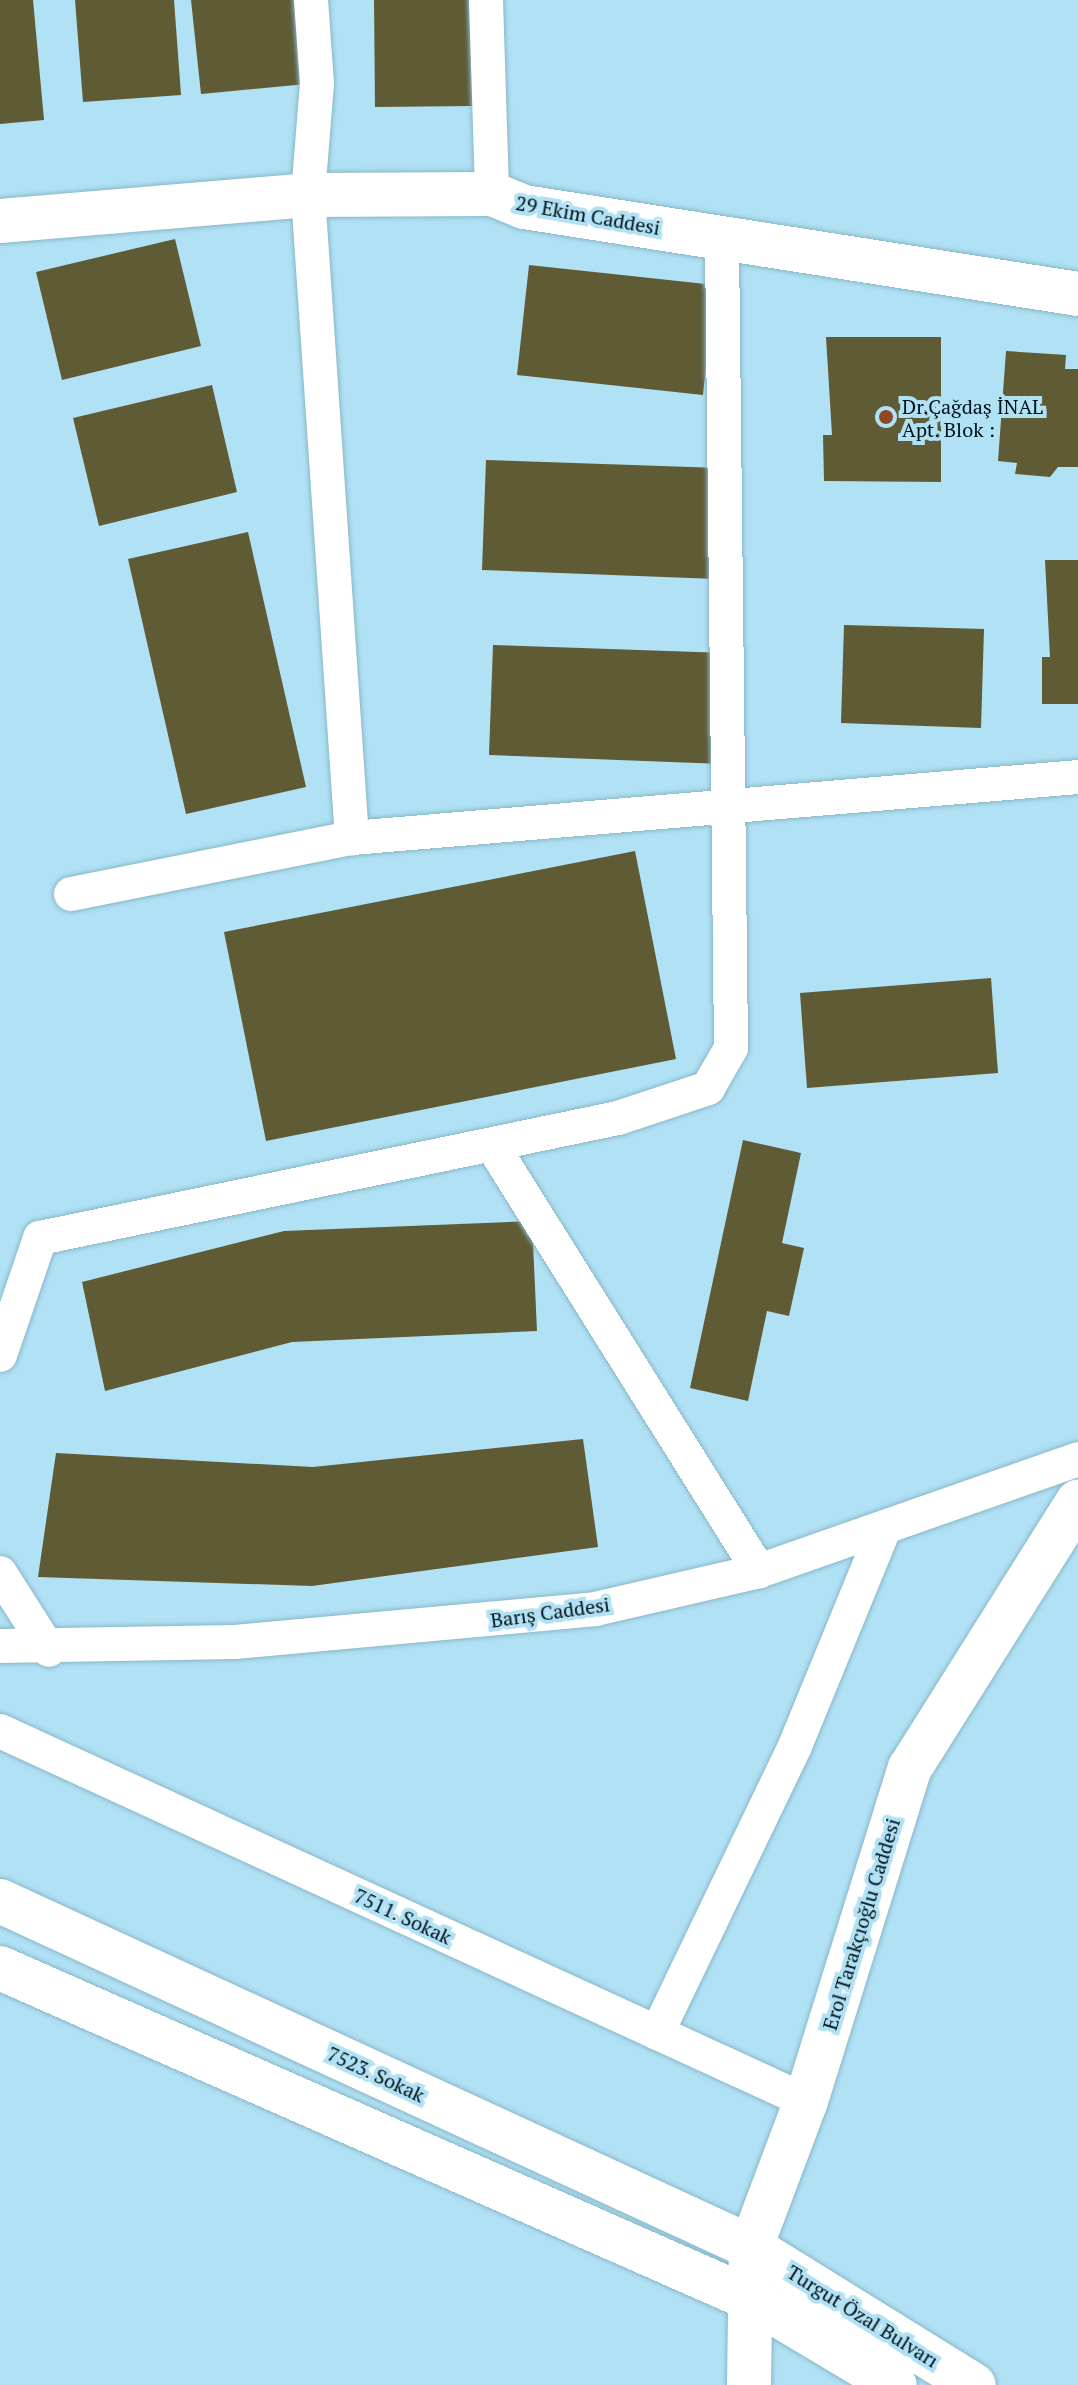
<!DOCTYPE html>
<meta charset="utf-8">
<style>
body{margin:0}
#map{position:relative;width:1078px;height:2385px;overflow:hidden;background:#b1e1f4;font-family:"PT Serif",serif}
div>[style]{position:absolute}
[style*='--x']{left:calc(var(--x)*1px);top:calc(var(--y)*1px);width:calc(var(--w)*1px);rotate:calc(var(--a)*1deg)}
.building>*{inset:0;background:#5f5b35}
.roads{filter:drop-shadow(0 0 2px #88b7c9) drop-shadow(0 0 2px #88b7c9)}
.street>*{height:34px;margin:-17px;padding:0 17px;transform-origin:17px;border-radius:17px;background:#fff}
.secondary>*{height:44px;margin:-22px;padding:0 22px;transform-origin:22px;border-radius:22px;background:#fff}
.dots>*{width:22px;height:22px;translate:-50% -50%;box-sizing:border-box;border:4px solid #b1e1f4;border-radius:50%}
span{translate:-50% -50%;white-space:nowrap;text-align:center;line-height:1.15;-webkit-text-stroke:8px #b1e1f4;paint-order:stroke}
.street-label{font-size:20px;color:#011118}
.poi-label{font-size:20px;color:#011118}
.left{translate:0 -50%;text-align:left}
</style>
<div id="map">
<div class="building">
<div style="clip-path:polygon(0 0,33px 0,44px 120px,0 124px)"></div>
<div style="clip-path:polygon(75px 0,174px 0,181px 95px,83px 102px)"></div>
<div style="clip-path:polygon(191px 0,308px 0,317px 83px,201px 94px)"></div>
<div style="clip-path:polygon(374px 0,473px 0,474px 106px,375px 107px)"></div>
<div style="clip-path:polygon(175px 239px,201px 346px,62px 380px,36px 272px)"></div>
<div style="clip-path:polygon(529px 265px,715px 285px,703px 395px,517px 375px)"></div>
<div style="clip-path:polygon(826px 337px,941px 337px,941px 482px,824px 481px,823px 435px,832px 435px)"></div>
<div style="clip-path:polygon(1006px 351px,1066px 355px,1065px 369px,1078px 369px,1078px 467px,1058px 467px,1050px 477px,1015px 474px,1017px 463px,998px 461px)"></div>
<div style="clip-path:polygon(212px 385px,237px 492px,99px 526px,73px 418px)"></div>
<div style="clip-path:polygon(486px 460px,720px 468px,716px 579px,482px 570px)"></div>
<div style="clip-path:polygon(248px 532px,306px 787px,186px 814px,128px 559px)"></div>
<div style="clip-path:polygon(1045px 560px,1078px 560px,1078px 704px,1042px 704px,1042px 657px,1050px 657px)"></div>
<div style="clip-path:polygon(844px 625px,984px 629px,981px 728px,841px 723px)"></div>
<div style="clip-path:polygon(493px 645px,726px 653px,723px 764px,489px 755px)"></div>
<div style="clip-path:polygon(635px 851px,676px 1059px,266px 1141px,224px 932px)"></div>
<div style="clip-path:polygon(991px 978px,998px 1073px,807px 1088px,800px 993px)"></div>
<div style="clip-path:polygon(743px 1140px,801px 1153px,782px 1243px,804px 1248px,789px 1316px,767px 1311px,748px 1401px,690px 1388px)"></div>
<div style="clip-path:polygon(532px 1221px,537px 1331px,292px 1342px,105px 1391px,82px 1282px,284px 1231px)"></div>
<div style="clip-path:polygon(583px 1439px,598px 1547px,312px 1586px,38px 1577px,56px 1453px,313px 1467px)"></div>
</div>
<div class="roads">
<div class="street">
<div style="--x:311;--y:0;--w:83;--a:85.9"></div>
<div style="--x:317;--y:83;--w:112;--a:94.6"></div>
<div style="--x:308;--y:195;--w:645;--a:86.09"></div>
<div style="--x:486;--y:0;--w:194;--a:88.2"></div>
<div style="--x:71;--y:894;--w:287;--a:-11.3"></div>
<div style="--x:352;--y:838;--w:729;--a:-4.8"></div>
<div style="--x:492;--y:1145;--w:503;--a:57.92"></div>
<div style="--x:0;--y:1355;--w:124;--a:-71.1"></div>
<div style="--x:40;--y:1238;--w:590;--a:-11.73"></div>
<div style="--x:618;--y:1118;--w:95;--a:-18.4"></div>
<div style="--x:708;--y:1088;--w:46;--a:-60.1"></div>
<div style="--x:731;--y:1048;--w:809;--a:-90.64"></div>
<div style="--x:0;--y:1573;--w:91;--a:57.5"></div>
<div style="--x:0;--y:1646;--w:235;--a:-1"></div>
<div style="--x:235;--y:1642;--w:362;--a:-5.2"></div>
<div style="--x:595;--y:1609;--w:168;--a:-13"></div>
<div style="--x:759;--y:1571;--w:338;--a:-19.3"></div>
<div style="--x:0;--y:1731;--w:887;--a:24.66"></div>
<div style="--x:657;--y:2033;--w:318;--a:-64.3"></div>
<div style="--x:795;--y:1746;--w:232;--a:-67.7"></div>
</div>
<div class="secondary">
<div style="--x:0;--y:221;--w:309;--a:-4.8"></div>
<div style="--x:308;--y:195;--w:184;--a:-0.3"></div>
<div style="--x:492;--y:194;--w:35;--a:22"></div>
<div style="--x:524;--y:207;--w:561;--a:8.92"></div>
<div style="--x:0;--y:1901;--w:827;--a:24.74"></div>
<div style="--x:751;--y:2247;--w:262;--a:31.8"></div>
<div style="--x:0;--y:1968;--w:823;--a:23.79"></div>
<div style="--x:753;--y:2300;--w:165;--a:30.9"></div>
<div style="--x:749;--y:2385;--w:138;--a:-89.2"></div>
<div style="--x:751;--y:2247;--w:156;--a:-69.4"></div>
<div style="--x:806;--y:2101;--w:349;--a:-72.7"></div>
<div style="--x:910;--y:1768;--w:315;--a:-57.8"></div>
</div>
</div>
<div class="dots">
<div style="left:886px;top:417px;background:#904727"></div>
</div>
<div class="street-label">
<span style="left:588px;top:215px;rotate:10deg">29 Ekim Caddesi</span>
<span style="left:550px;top:1612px;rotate:-8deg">Barış Caddesi</span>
<span style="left:403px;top:1916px;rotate:25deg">7511. Sokak</span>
<span style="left:861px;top:1924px;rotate:-73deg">Erol Tarakçıoğlu Caddesi</span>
<span style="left:376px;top:2074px;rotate:25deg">7523. Sokak</span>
<span style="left:863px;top:2316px;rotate:32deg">Turgut Özal Bulvarı</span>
</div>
<div class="poi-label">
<span class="left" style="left:902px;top:418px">Dr.Çağdaş İNAL<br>Apt. Blok :</span>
</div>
</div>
